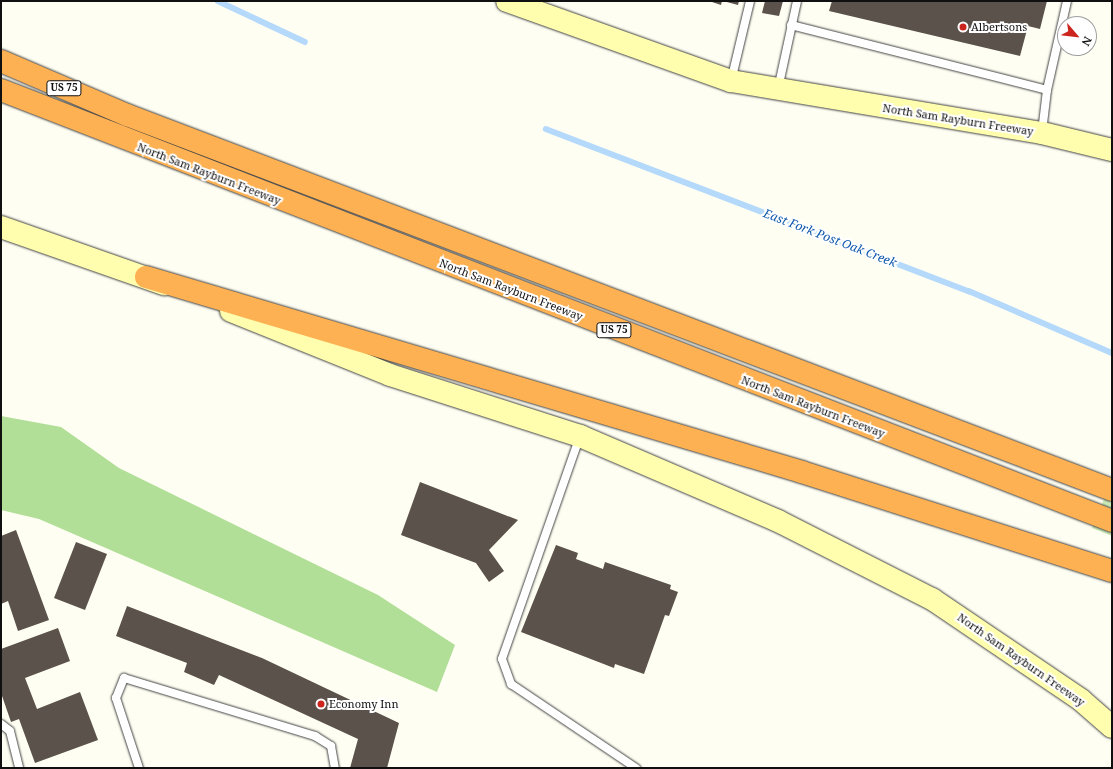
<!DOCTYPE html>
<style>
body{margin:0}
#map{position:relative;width:1113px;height:769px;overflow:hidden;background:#fffef3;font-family:"Noto Serif",serif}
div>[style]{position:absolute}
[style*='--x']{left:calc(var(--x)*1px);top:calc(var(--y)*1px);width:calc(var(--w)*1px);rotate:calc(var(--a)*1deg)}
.green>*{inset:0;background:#cfedb9}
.forest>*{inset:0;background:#b1df97}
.stream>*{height:5.5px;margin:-2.75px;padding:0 2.75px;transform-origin:2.75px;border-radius:2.75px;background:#b4d9fa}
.building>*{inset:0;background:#5a524b}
.roads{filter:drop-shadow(0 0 1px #434343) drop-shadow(0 0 1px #434343)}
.lane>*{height:8px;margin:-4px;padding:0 4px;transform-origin:4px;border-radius:4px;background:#fff}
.secondary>*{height:22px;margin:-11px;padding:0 11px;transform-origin:11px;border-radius:11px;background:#fffeae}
.highway>*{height:22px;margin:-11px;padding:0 11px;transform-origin:11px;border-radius:11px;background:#feb152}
.dots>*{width:11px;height:11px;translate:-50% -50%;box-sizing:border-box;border:2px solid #fff;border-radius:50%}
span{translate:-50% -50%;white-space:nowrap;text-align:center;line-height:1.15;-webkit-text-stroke:4px #fff;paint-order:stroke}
.shield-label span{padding:1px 3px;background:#fff;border:1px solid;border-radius:3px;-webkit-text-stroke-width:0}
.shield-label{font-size:10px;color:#101010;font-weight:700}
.poi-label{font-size:11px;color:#101010}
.left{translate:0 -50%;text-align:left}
.street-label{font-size:11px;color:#101010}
.water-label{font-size:12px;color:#0f59ac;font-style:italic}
.frame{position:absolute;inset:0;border:2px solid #101010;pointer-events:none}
.north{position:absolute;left:1057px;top:16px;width:40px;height:40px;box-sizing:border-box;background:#fff;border:1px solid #9f9f9f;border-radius:50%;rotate:118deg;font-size:11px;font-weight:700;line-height:16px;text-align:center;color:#101010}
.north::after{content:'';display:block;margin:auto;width:14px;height:18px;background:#cb251d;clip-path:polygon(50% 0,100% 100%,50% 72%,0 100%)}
</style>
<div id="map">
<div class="green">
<div style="clip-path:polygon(1112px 480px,1112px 536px,1092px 528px)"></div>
</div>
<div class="forest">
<div style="clip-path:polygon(1px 416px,61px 427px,119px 468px,378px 595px,455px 645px,437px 692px,39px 519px,1px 510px)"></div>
</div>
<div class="stream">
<div style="--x:218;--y:1;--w:96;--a:25.2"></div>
<div style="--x:546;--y:129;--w:453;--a:21"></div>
<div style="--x:969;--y:291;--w:156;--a:23.4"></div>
</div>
<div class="building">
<div style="clip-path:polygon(709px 1px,722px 1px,721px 5px)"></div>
<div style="clip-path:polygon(723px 1px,739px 1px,738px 5px)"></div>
<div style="clip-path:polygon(765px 1px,783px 1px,779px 16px,762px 13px)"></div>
<div style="clip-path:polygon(832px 1px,1047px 1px,1040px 29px,1028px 26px,1020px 56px,829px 11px)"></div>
<div style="clip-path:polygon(420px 482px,518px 520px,489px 550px,504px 571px,489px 582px,476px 563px,401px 535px)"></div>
<div style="clip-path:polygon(16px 530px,49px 620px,18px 631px,8px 601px,1px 604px,1px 536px)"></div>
<div style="clip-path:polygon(76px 542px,107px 554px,85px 610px,54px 598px)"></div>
<div style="clip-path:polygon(556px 545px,578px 553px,576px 559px,603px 569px,605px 562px,671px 585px,670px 589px,678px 592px,669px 616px,665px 615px,644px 674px,615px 664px,614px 668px,521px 632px)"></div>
<div style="clip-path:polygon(127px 606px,262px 658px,399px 723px,387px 768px,350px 768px,358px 739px,219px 675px,214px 685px,184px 672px,187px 663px,116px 636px)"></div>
<div style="clip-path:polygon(58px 628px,70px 661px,25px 678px,37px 709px,80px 692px,98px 740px,35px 763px,19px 719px,11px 722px,1px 693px,1px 649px)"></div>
</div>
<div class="roads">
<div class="lane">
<div style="--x:791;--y:25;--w:264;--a:14.2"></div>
<div style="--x:731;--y:81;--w:82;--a:-76.6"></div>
<div style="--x:778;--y:89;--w:90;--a:-77.8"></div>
<div style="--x:1042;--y:132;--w:42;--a:-83.2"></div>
<div style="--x:1047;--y:90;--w:91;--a:-77.3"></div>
<div style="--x:580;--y:436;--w:236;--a:109.3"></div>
<div style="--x:502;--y:659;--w:27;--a:70"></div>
<div style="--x:511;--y:684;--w:151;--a:33.9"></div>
<div style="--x:1;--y:724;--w:11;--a:38"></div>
<div style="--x:10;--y:731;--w:38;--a:76"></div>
<div style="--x:139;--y:768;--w:74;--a:-108.2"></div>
<div style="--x:116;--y:698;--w:22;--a:-68"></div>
<div style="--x:124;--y:678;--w:200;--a:16.9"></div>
<div style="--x:315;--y:736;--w:19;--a:32"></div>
<div style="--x:331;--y:746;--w:22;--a:80"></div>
</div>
<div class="secondary">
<div style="--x:507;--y:1;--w:238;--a:19.7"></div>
<div style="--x:731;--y:81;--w:315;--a:9.5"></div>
<div style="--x:1042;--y:133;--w:72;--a:13.7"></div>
<div style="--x:1;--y:227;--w:173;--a:19.3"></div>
<div style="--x:231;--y:311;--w:171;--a:21.9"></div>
<div style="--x:390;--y:375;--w:200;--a:17.8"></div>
<div style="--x:580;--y:436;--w:215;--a:23.2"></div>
<div style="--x:778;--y:521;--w:173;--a:26.9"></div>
<div style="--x:932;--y:599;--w:180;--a:34.1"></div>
<div style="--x:1081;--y:700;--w:41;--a:41.1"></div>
</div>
<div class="highway">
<div style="--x:1;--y:61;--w:137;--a:23.2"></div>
<div style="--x:127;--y:115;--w:1054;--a:20.84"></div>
<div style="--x:1;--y:90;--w:1192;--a:21.2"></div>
<div style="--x:146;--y:277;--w:684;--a:16.55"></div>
<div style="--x:802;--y:472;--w:325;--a:17.7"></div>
</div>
</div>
<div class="dots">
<div style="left:963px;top:27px;background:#cb251d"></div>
<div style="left:321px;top:704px;background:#cb251d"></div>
</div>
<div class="shield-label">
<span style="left:64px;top:88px">US 75</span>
<span style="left:614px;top:330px">US 75</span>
</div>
<div class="poi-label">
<span class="left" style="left:971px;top:27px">Albertsons</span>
<span class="left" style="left:329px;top:704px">Economy Inn</span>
</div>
<div class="street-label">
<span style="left:958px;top:120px;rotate:9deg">North Sam Rayburn Freeway</span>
<span style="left:209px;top:174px;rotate:21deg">North Sam Rayburn Freeway</span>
<span style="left:511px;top:290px;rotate:21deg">North Sam Rayburn Freeway</span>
<span style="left:813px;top:407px;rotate:21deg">North Sam Rayburn Freeway</span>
<span style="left:1021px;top:660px;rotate:35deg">North Sam Rayburn Freeway</span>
</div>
<div class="water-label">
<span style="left:830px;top:238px;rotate:21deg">East Fork Post Oak Creek</span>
</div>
<div class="frame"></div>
<div class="north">N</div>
</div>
